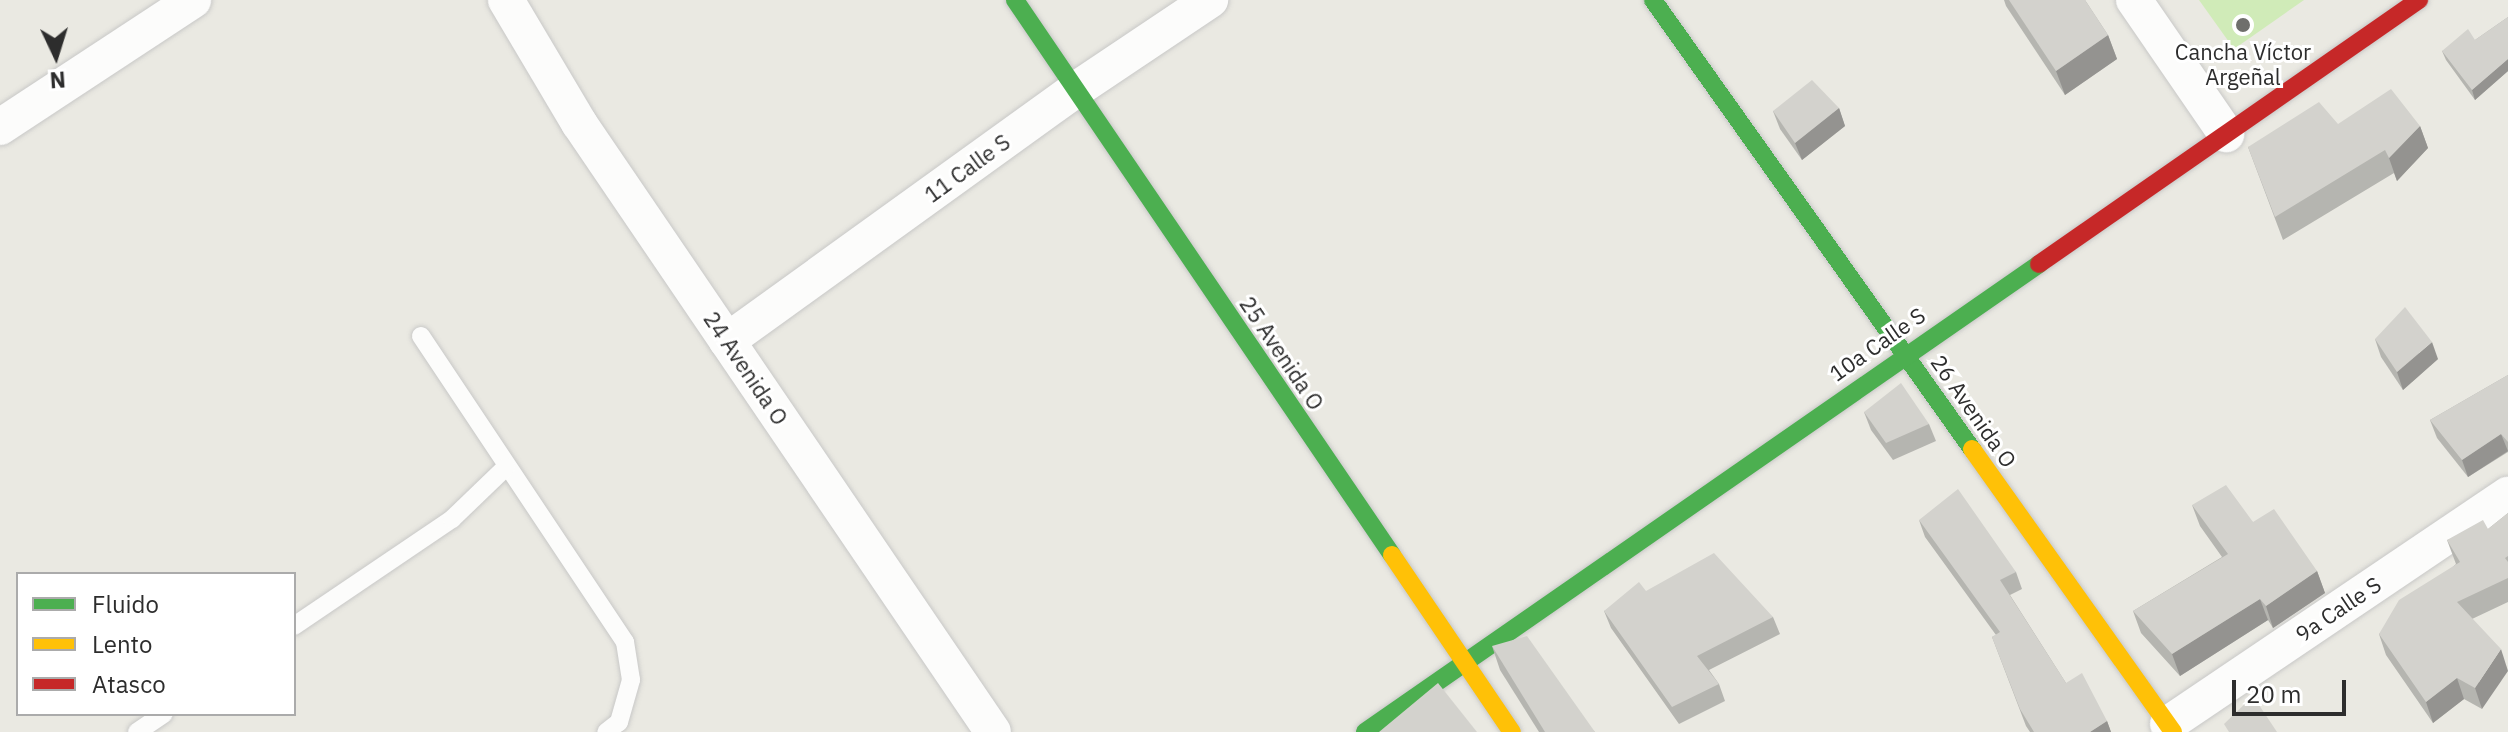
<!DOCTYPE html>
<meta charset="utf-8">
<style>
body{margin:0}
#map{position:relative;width:2508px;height:732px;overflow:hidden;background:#eae9e2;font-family:"IBM Plex Sans",sans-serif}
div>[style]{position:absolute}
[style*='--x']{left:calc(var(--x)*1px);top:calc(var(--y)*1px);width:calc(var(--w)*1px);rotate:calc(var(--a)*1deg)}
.pitch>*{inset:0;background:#d0ebb8}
.roads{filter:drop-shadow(0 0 2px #c8c8c7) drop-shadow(0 0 2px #c8c8c7)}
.lane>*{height:18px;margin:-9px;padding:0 9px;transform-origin:9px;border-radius:9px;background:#fcfcfb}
.street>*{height:36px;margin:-18px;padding:0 18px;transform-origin:18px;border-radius:18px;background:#fcfcfb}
.fast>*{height:18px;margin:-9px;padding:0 9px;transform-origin:9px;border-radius:9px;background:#4caf50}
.slow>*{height:18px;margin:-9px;padding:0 9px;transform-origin:9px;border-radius:9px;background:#ffc107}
.jam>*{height:18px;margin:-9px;padding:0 9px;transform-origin:9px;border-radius:9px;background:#c62828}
.wall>*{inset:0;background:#b5b5b0}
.shaded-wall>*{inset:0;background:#949390}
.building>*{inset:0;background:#d3d2cd}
.dots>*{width:22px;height:22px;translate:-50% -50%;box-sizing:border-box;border:4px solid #fff;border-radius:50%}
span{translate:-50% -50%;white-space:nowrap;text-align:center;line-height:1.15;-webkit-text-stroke:6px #fff;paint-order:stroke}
.poi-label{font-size:22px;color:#2d2d2d}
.street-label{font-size:22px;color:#2d2d2d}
.legend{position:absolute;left:16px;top:572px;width:280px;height:144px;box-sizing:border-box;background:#fff;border:2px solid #ababab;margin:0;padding:10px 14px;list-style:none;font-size:24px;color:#2d2d2d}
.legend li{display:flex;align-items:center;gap:16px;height:40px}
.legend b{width:40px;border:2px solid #ababab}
.north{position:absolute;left:16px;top:16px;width:80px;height:80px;-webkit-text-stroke:6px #fff;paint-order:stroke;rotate:176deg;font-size:22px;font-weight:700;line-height:32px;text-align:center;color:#2d2d2d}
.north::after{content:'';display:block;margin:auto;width:28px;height:36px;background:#2d2d2d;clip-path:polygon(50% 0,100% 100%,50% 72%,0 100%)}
.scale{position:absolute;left:2232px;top:680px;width:114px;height:36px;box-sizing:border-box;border:4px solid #2d2d2d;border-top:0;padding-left:10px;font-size:24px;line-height:28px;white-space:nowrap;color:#2d2d2d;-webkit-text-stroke:6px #fff;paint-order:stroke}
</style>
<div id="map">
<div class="pitch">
<div style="clip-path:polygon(2199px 0,2304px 0,2234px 49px)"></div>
</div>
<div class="roads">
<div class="lane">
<div style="--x:421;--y:336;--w:368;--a:56.3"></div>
<div style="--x:625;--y:642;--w:38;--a:81"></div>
<div style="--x:631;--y:680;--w:44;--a:105.9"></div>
<div style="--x:619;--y:722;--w:16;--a:142"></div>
<div style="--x:294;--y:626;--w:191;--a:-34.1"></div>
<div style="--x:452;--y:519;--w:75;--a:-43.9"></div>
<div style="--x:137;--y:732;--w:32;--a:-34"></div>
</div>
<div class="street">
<div style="--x:506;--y:0;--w:143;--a:59.3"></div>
<div style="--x:579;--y:123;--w:736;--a:55.79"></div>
<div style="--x:2134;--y:0;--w:163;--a:55.5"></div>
<div style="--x:0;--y:127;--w:231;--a:-33.3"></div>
<div style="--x:727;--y:341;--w:428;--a:-35.8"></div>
<div style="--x:1074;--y:91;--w:164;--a:-33.8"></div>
<div style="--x:2168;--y:724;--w:410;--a:-34"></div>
</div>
<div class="fast">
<div style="--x:1015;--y:0;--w:671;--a:55.81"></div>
<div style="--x:1653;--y:0;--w:551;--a:54.61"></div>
<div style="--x:1365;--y:732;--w:821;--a:-34.77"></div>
</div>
<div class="slow">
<div style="--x:1972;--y:449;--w:347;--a:54.6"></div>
<div style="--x:1392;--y:555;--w:214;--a:55.9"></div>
</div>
<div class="jam">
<div style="--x:2039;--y:264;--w:463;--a:-34.8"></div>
</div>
</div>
<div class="wall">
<div style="clip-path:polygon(2004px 0,2085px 0,2108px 35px,2117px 59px,2065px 95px,2006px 6px)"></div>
<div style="clip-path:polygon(2508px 17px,2508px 71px,2475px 100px,2446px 60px,2442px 51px,2475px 40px)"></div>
<div style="clip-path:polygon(1839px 108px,1845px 126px,1802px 160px,1780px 129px,1773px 111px)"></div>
<div style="clip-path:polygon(2338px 124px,2420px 126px,2428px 148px,2397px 181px,2394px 173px,2283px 240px,2248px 147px)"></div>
<div style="clip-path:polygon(2375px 339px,2438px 359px,2403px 390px,2381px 357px)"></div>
<div style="clip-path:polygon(2508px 375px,2508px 452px,2468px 477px,2437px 438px,2430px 420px)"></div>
<div style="clip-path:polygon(1864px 412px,1929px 424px,1936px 441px,1893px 460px,1871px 430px)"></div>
<div style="clip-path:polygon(2192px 505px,2253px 522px,2317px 571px,2325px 593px,2273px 628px,2268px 620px,2180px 676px,2141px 633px,2133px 611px,2222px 557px,2200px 526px)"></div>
<div style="clip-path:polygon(2508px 513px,2508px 602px,2472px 619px,2482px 709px,2464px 699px,2433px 723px,2386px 655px,2379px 634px,2456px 564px,2447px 540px,2488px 529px)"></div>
<div style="clip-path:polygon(1919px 520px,2016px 572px,2022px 589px,2010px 595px,2066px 683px,2107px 721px,2111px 732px,2030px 732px,2026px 726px,1992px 637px,1996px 635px,1925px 537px)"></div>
<div style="clip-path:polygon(1646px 591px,1773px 617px,1780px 634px,1709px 670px,1719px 684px,1725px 701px,1679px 724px,1611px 628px,1604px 611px)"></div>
<div style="clip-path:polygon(1492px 646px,1595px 732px,1539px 732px,1500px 670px)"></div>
</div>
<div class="shaded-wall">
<div style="clip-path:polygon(2108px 35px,2117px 59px,2065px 95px,2056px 71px)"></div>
<div style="clip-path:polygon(2508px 59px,2508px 71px,2475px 100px,2472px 90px)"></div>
<div style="clip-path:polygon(1839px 108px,1845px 126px,1802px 160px,1795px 143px)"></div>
<div style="clip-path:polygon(2420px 126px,2428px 148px,2397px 181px,2389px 158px)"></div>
<div style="clip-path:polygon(2432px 342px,2438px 359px,2403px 390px,2397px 372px)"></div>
<div style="clip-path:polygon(2501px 434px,2508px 451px,2468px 477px,2462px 460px)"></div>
<div style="clip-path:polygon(2317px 571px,2325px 593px,2273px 628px,2266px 606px)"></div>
<div style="clip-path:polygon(2260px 599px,2268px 620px,2180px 676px,2172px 654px)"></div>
<div style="clip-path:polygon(2501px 649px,2508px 671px,2482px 709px,2475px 688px)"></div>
<div style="clip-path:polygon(2457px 678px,2464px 699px,2433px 723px,2426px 702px)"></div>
<div style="clip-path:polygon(2107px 721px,2111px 732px,2090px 732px)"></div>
</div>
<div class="building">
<div style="clip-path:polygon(2009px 0,2085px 0,2108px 35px,2056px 71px)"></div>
<div style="clip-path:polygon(2508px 17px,2508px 59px,2472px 90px,2442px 51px,2468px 29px,2475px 40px)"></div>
<div style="clip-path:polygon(1812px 80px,1839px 108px,1795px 143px,1773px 111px)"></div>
<div style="clip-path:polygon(2391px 89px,2420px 126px,2389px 158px,2385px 150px,2275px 217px,2248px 147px,2319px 102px,2338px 124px)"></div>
<div style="clip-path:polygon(2405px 307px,2432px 342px,2397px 372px,2375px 339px)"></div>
<div style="clip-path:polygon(2508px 375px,2508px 442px,2501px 434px,2462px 460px,2430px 420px)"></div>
<div style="clip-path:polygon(1901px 383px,1929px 424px,1886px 443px,1864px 412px)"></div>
<div style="clip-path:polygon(2226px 485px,2253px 522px,2274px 509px,2317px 571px,2266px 606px,2260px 599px,2172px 654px,2133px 611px,2228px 554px,2192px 505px)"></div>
<div style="clip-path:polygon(1958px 489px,2016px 572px,2000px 580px,2066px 683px,2082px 673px,2107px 721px,2090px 732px,2034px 732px,2020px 709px,1992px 637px,2000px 632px,1919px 520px)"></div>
<div style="clip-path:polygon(2508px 513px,2508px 556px,2505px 558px,2508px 562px,2508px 578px,2457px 602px,2501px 649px,2475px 688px,2457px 678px,2426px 702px,2379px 634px,2399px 600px,2460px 562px,2447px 540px,2483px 520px,2488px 529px)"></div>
<div style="clip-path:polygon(1714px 553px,1773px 617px,1697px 656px,1719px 684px,1672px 707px,1604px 611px,1639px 582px,1646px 591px)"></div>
<div style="clip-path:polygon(1527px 636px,1595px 732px,1545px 732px,1492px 646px)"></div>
<div style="clip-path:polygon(1438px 683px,1477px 732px,1379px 732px)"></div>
<div style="clip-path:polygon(2253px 696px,2277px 732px,2229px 732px,2224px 724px)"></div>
</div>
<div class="dots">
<div style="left:2243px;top:25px;background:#6f6f6c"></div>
</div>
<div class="poi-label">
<span style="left:2243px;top:64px">Cancha Víctor<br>Argeñal</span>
</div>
<div class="street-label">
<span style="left:967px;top:168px;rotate:-36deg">11 Calle S</span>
<span style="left:1877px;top:344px;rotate:-35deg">10a Calle S</span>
<span style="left:1282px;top:353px;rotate:56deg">25 Avenida O</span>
<span style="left:746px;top:368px;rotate:56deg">24 Avenida O</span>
<span style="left:1974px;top:411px;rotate:55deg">26 Avenida O</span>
<span style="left:2338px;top:609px;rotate:-34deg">9a Calle S</span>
</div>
<ul class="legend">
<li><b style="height:10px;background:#4caf50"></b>Fluido</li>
<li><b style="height:10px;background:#ffc107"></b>Lento</li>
<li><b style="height:10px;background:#c62828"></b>Atasco</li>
</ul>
<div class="north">N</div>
<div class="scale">20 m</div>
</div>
